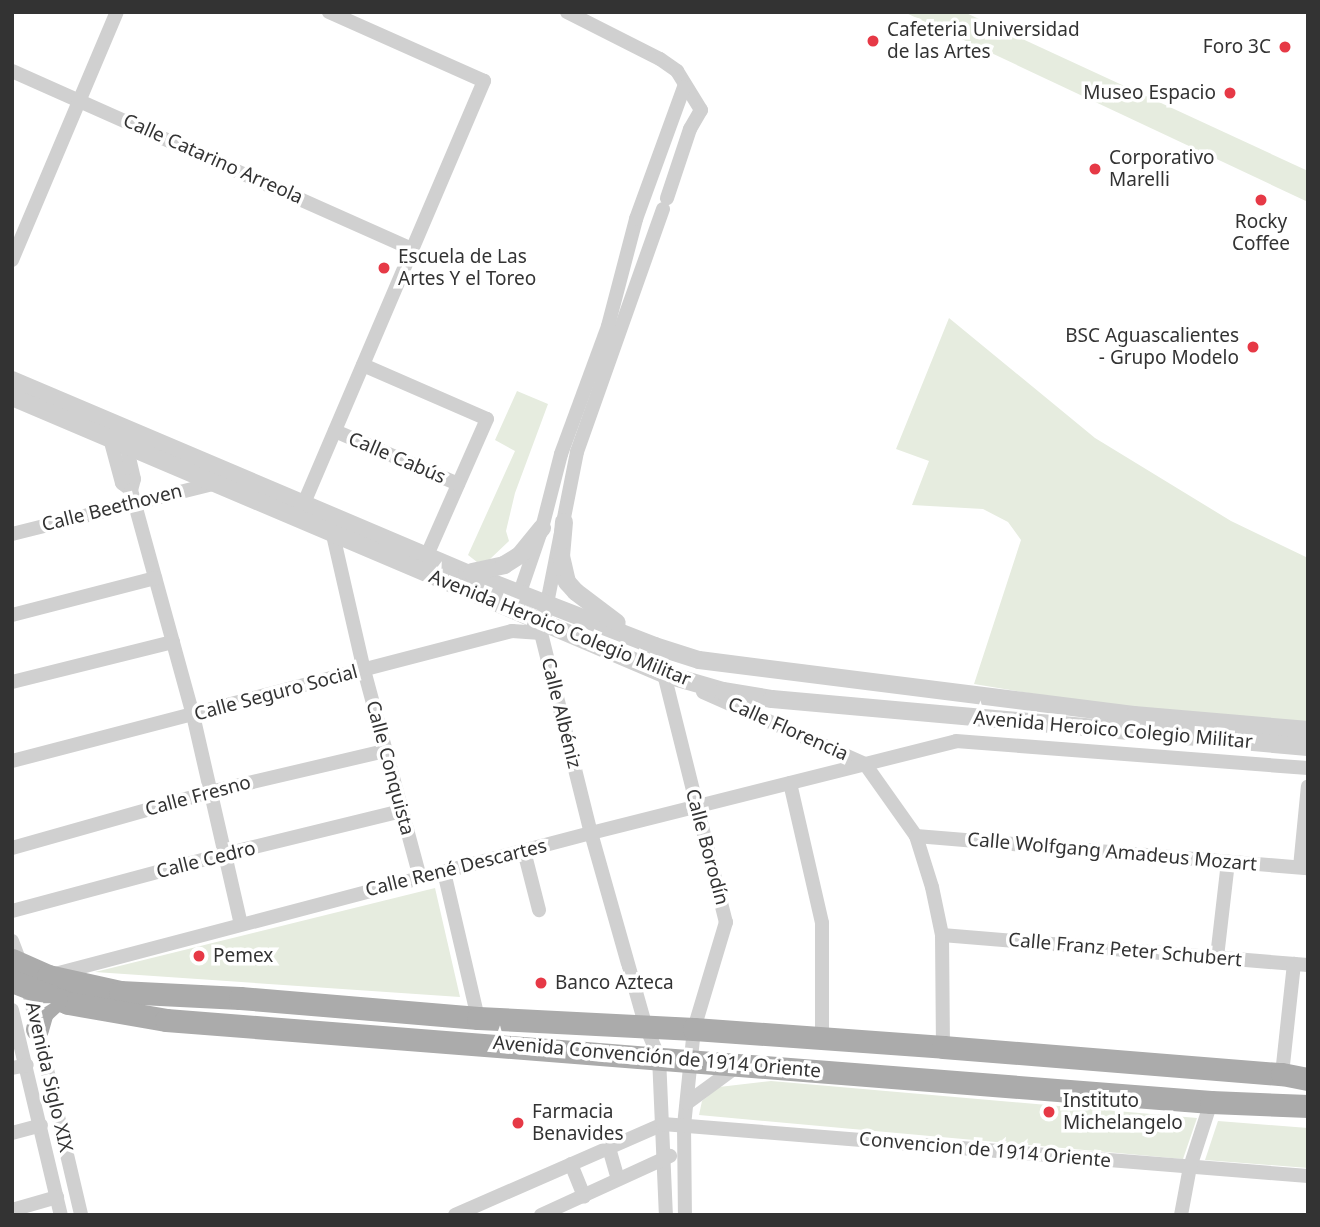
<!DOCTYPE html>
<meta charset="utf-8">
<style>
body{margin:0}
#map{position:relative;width:1320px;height:1227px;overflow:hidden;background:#fff;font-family:"Noto Sans",sans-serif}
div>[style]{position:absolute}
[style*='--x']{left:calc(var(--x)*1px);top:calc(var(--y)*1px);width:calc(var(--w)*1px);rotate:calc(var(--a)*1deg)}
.green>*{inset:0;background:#e6ecdf}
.minor>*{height:14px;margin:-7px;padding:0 7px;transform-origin:7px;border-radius:7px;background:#d0d0d0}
.tertiary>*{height:18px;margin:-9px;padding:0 9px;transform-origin:9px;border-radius:9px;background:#d0d0d0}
.primary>*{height:23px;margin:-11.5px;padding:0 11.5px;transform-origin:11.5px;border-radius:11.5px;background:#ababab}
.dots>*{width:19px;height:19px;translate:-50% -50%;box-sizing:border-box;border:4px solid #fff;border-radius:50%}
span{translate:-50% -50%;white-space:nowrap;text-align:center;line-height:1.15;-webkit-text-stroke:7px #fff;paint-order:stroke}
.poi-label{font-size:19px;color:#333}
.left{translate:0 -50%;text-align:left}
.right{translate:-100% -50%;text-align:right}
.street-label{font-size:19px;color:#333}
.frame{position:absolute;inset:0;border:14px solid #333;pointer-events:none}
</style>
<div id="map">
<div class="green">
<div style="clip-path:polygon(904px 12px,964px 12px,1308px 171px,1308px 202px)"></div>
<div style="clip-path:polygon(949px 318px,1095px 438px,1231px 521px,1308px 558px,1308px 723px,1101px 705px,974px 684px,1021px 540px,1008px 522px,983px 509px,912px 505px,929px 461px,896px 449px)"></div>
<div style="clip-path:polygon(517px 391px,548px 404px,515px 493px,506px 531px,509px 541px,489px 560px,477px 562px,468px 555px,515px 451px,495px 440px)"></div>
<div style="clip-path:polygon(435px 888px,460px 997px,95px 972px)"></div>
<div style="clip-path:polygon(771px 1081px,1197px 1118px,1183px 1159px,699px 1115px,702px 1101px,719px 1087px)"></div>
<div style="clip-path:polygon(1218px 1121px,1308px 1128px,1308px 1168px,1205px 1160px)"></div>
</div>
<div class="minor">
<div style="--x:567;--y:12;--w:104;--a:26.8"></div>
<div style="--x:660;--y:59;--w:21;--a:35"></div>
<div style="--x:677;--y:71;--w:46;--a:58.4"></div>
<div style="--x:701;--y:110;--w:22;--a:120"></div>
<div style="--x:690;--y:129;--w:73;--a:108.4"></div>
<div style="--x:12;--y:71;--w:438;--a:24"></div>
<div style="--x:663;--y:209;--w:258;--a:109.5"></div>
<div style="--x:577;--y:452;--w:185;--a:101.2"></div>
<div style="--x:541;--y:633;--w:206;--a:76"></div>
<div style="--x:591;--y:833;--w:202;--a:74.2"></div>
<div style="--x:646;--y:1027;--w:33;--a:67"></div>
<div style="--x:659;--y:1057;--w:158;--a:87.5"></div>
<div style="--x:12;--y:260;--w:269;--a:-67.1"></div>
<div style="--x:363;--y:365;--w:135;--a:23.5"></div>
<div style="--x:487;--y:419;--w:149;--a:113.8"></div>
<div style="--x:108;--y:431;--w:54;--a:74.9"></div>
<div style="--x:122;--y:483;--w:11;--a:38"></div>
<div style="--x:335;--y:431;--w:134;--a:23.3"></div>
<div style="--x:125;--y:440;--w:40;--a:77"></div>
<div style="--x:134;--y:479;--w:11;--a:105"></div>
<div style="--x:131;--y:490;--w:233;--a:74.6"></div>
<div style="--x:193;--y:715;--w:214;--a:77.1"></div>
<div style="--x:304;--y:503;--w:459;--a:-66.9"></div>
<div style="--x:484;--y:81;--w:170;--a:-156"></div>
<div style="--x:12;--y:534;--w:206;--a:-14"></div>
<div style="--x:333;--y:535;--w:139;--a:77.1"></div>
<div style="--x:364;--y:670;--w:214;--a:74.9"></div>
<div style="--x:517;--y:601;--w:77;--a:-71.1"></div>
<div style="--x:542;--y:528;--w:76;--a:-75.6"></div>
<div style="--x:561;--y:454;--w:136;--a:-69.8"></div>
<div style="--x:608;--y:326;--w:111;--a:-75.3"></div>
<div style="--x:636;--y:219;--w:140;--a:-70"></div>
<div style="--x:12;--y:615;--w:148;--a:-14.5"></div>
<div style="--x:664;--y:674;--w:256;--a:76"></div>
<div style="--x:726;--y:922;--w:112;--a:106.7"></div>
<div style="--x:694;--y:1029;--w:97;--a:95.9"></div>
<div style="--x:684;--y:1125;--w:90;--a:89.4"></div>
<div style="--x:12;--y:682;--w:166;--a:-14"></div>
<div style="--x:703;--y:692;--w:177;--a:24"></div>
<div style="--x:865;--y:764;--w:88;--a:54.7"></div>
<div style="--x:916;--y:836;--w:53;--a:72.6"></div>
<div style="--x:932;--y:887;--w:49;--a:78.2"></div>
<div style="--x:942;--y:935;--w:112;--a:89.5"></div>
<div style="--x:12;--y:761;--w:517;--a:-14.57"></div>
<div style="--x:512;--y:631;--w:29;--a:4"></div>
<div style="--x:790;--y:783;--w:144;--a:77.1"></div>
<div style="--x:822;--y:923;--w:116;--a:90"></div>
<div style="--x:916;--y:836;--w:393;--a:4.7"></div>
<div style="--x:12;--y:848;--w:206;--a:-15.8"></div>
<div style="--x:210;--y:792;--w:180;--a:-13.2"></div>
<div style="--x:524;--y:851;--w:61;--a:75.7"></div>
<div style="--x:1300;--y:867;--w:81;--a:-84.4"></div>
<div style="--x:444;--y:872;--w:150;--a:76.9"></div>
<div style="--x:12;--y:911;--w:220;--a:-15"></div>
<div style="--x:225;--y:854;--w:181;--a:-13.7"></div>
<div style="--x:942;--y:935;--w:367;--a:4.7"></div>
<div style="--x:12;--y:941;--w:26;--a:69"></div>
<div style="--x:1217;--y:957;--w:96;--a:-83.4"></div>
<div style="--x:55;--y:974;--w:554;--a:-14.74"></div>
<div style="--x:591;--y:833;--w:376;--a:-14.1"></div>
<div style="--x:956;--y:741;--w:353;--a:4.4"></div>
<div style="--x:27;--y:984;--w:237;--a:76.8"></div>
<div style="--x:12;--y:1010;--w:211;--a:76.6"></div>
<div style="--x:12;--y:1068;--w:15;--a:-11"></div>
<div style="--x:1282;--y:1074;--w:111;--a:-83.8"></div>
<div style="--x:687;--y:1103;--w:64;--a:-36.2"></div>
<div style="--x:12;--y:1133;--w:30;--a:-15"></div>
<div style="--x:609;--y:1148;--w:32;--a:74"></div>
<div style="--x:571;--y:1164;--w:35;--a:68"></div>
<div style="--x:12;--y:1210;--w:47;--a:-16.1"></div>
<div style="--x:455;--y:1215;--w:227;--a:-23.6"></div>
<div style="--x:663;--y:1124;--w:647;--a:4.61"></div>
<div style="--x:541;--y:1215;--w:142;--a:-24.6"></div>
<div style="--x:1181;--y:1215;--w:49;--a:-79.4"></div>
<div style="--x:1190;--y:1167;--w:68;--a:-72.1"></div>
</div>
<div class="tertiary">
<div style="--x:12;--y:380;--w:494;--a:23"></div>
<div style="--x:467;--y:573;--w:202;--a:21.2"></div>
<div style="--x:655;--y:646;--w:46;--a:17.7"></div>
<div style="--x:699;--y:660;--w:438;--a:7.2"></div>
<div style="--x:1134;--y:715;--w:175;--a:4.9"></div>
<div style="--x:12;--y:397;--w:708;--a:23.02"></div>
<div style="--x:664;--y:674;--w:61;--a:16.1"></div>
<div style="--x:723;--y:691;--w:50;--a:9.3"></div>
<div style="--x:772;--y:699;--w:538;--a:5.12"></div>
<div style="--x:564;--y:522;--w:34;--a:95"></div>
<div style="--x:561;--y:556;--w:27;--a:77"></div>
<div style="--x:567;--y:582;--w:13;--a:48"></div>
<div style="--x:576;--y:592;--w:51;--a:37.1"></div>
<div style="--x:472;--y:572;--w:33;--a:-12"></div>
<div style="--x:504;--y:565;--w:19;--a:-32"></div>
<div style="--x:520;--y:555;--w:35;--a:-51"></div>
</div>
<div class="primary">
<div style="--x:12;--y:960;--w:39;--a:24"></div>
<div style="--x:48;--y:976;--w:74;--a:12.5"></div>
<div style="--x:120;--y:992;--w:120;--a:2.9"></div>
<div style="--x:240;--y:998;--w:239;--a:4.8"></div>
<div style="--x:478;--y:1018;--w:216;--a:2.9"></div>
<div style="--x:694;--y:1029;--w:250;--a:4.1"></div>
<div style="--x:943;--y:1047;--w:340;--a:4.6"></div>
<div style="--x:1282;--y:1074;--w:26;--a:11"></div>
<div style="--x:12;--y:981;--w:60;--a:21.4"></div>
<div style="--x:68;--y:1003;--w:99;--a:9.8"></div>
<div style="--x:166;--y:1020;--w:1048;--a:4.49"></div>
<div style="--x:1211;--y:1102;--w:97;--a:2.4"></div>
<div style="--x:37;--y:1029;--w:18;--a:-74"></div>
<div style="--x:42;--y:1012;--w:19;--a:-43"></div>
</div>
<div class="dots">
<div style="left:873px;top:41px;background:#e63946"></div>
<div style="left:1285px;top:47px;background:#e63946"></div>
<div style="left:1230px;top:93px;background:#e63946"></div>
<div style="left:1095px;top:169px;background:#e63946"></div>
<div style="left:1261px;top:200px;background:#e63946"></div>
<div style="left:384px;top:268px;background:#e63946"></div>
<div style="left:1253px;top:347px;background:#e63946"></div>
<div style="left:199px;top:956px;background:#e63946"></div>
<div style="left:541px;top:983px;background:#e63946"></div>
<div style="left:1049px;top:1112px;background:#e63946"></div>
<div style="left:518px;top:1123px;background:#e63946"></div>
</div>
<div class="poi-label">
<span class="left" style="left:887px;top:41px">Cafeteria Universidad<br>de las Artes</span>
<span class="right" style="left:1271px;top:47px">Foro 3C</span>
<span class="right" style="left:1216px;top:93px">Museo Espacio</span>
<span class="left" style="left:1109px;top:169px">Corporativo<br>Marelli</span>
<span style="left:1261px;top:233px">Rocky<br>Coffee</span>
<span class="left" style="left:398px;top:268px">Escuela de Las<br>Artes Y el Toreo</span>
<span class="right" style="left:1239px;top:347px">BSC Aguascalientes<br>- Grupo Modelo</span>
<span class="left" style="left:213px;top:956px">Pemex</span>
<span class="left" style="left:555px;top:983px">Banco Azteca</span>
<span class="left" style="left:1063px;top:1112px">Instituto<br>Michelangelo</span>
<span class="left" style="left:532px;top:1123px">Farmacia<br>Benavides</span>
</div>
<div class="street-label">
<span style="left:213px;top:159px;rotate:24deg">Calle Catarino Arreola</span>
<span style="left:397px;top:458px;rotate:23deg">Calle Cabús</span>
<span style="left:112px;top:508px;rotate:-14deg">Calle Beethoven</span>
<span style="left:560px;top:628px;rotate:22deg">Avenida Heroico Colegio Militar</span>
<span style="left:276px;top:693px;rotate:-15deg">Calle Seguro Social</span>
<span style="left:561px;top:713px;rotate:76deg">Calle Albéniz</span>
<span style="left:788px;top:729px;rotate:24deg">Calle Florencia</span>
<span style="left:1113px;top:730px;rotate:5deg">Avenida Heroico Colegio Militar</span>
<span style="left:390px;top:768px;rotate:75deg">Calle Conquista</span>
<span style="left:198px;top:796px;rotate:-15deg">Calle Fresno</span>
<span style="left:707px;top:847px;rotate:75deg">Calle Borodín</span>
<span style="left:1112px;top:852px;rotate:5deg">Calle Wolfgang Amadeus Mozart</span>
<span style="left:206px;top:860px;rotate:-14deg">Calle Cedro</span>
<span style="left:456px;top:868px;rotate:-14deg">Calle René Descartes</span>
<span style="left:1125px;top:950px;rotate:5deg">Calle Franz Peter Schubert</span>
<span style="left:657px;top:1057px;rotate:5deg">Avenida Convención de 1914 Oriente</span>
<span style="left:49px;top:1077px;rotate:77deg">Avenida Siglo XIX</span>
<span style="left:985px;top:1150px;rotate:5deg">Convencion de 1914 Oriente</span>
</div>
<div class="frame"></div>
</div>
